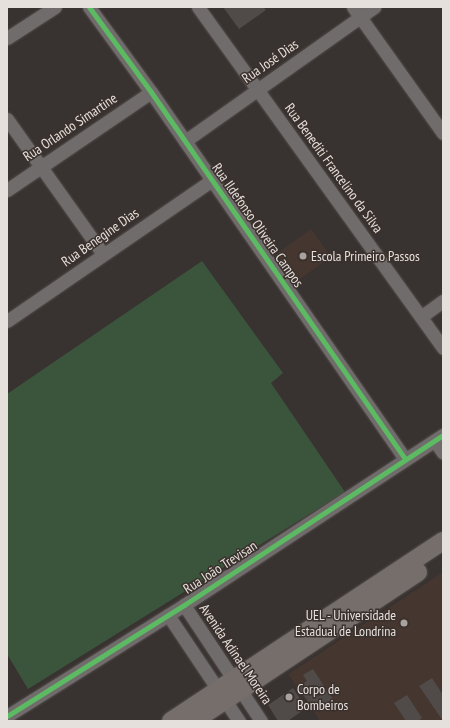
<!DOCTYPE html>
<meta charset="utf-8">
<style>
body{margin:0}
#map{position:relative;width:450px;height:728px;overflow:hidden;background:#383230;font-family:"PT Sans Narrow",sans-serif}
div>[style]{position:absolute}
[style*='--x']{left:calc(var(--x)*1px);top:calc(var(--y)*1px);width:calc(var(--w)*1px);rotate:calc(var(--a)*1deg)}
.built>*{inset:0;background:#453630}
.green>*{inset:0;background:#3b553c}
.building>*{inset:0;background:#504b49}
.roads{filter:drop-shadow(0 0 1px #534e4c) drop-shadow(0 0 1px #534e4c)}
.minor>*{height:13px;margin:-6.5px;padding:0 6.5px;transform-origin:6.5px;border-radius:6.5px;background:#706c6b}
.secondary>*{height:18px;margin:-9px;padding:0 9px;transform-origin:9px;border-radius:9px;background:#756e6b}
.cycleway>*{height:5px;margin:-2.5px;padding:0 2.5px;transform-origin:2.5px;border-radius:2.5px;background:#5cba63}
.dots>*{width:11px;height:11px;translate:-50% -50%;box-sizing:border-box;border:2px solid #3b312d;border-radius:50%}
span{translate:-50% -50%;white-space:nowrap;text-align:center;line-height:1.15;-webkit-text-stroke:3px #3b312d;paint-order:stroke}
.street-label{font-size:14px;color:#e6e0dd}
.poi-label{font-size:14px;color:#e6e0dd}
.left{translate:0 -50%;text-align:left}
.right{translate:-100% -50%;text-align:right}
.frame{position:absolute;inset:0;border:8px solid #e6e0dd;pointer-events:none}
</style>
<div id="map">
<div class="built">
<div style="clip-path:polygon(311px 229px,331px 257px,296px 282px,276px 254px)"></div>
<div style="clip-path:polygon(443px 572px,443px 721px,320px 721px,288px 674px)"></div>
</div>
<div class="green">
<div style="clip-path:polygon(202px 261px,283px 373px,271px 383px,345px 492px,28px 689px,7px 654px,7px 394px)"></div>
</div>
<div class="building">
<div style="clip-path:polygon(223px 7px,263px 7px,266px 10px,239px 29px)"></div>
<div style="clip-path:polygon(313px 669px,324px 686px,315px 692px,318px 697px,327px 691px,333px 699px,315px 710px,297px 687px,307px 681px,303px 675px)"></div>
<div style="clip-path:polygon(432px 678px,443px 695px,443px 721px,419px 686px)"></div>
<div style="clip-path:polygon(293px 688px,306px 708px,288px 721px,278px 721px,268px 705px)"></div>
<div style="clip-path:polygon(407px 695px,422px 718px,418px 721px,406px 721px,394px 703px)"></div>
</div>
<div class="roads">
<div class="minor">
<div style="--x:89;--y:7;--w:105;--a:53.9"></div>
<div style="--x:151;--y:92;--w:446;--a:55.3"></div>
<div style="--x:198;--y:7;--w:420;--a:54.3"></div>
<div style="--x:353;--y:7;--w:155;--a:54.5"></div>
<div style="--x:7;--y:38;--w:57;--a:-32.9"></div>
<div style="--x:7;--y:119;--w:166;--a:54.6"></div>
<div style="--x:185;--y:141;--w:232;--a:-35.3"></div>
<div style="--x:7;--y:190;--w:174;--a:-34.2"></div>
<div style="--x:422;--y:316;--w:26;--a:-36"></div>
<div style="--x:7;--y:321;--w:249;--a:-34.5"></div>
<div style="--x:435;--y:441;--w:14;--a:56"></div>
<div style="--x:184;--y:605;--w:139;--a:56.4"></div>
<div style="--x:168;--y:615;--w:128;--a:56.2"></div>
<div style="--x:7;--y:716;--w:209;--a:-32.1"></div>
<div style="--x:184;--y:605;--w:310;--a:-33.3"></div>
</div>
<div class="secondary">
<div style="--x:171;--y:721;--w:326;--a:-33.5"></div>
<div style="--x:194;--y:721;--w:269;--a:-33.6"></div>
</div>
</div>
<div class="cycleway">
<div style="--x:89;--y:7;--w:105;--a:53.9"></div>
<div style="--x:151;--y:92;--w:446;--a:55.3"></div>
<div style="--x:7;--y:716;--w:209;--a:-32.1"></div>
<div style="--x:184;--y:605;--w:310;--a:-33.3"></div>
</div>
<div class="dots">
<div style="left:303px;top:256px;background:#a9a3a0"></div>
<div style="left:404px;top:623px;background:#a9a3a0"></div>
<div style="left:289px;top:697px;background:#a9a3a0"></div>
</div>
<div class="street-label">
<span style="left:270px;top:61px;rotate:-35deg">Rua José Dias</span>
<span style="left:70px;top:127px;rotate:-34deg">Rua Orlando Simartine</span>
<span style="left:334px;top:168px;rotate:54deg">Rua Benediti Francelino da Silva</span>
<span style="left:258px;top:225px;rotate:55deg">Rua Ildefonso Oliveira Campos</span>
<span style="left:100px;top:237px;rotate:-35deg">Rua Benegine Dias</span>
<span style="left:220px;top:567px;rotate:-33deg">Rua João Trevisan</span>
<span style="left:236px;top:654px;rotate:56deg">Avenida Adinael Moreira</span>
</div>
<div class="poi-label">
<span class="left" style="left:311px;top:256px">Escola Primeiro Passos</span>
<span class="right" style="left:396px;top:623px">UEL - Universidade<br>Estadual de Londrina</span>
<span class="left" style="left:297px;top:697px">Corpo de<br>Bombeiros</span>
</div>
<div class="frame"></div>
</div>
